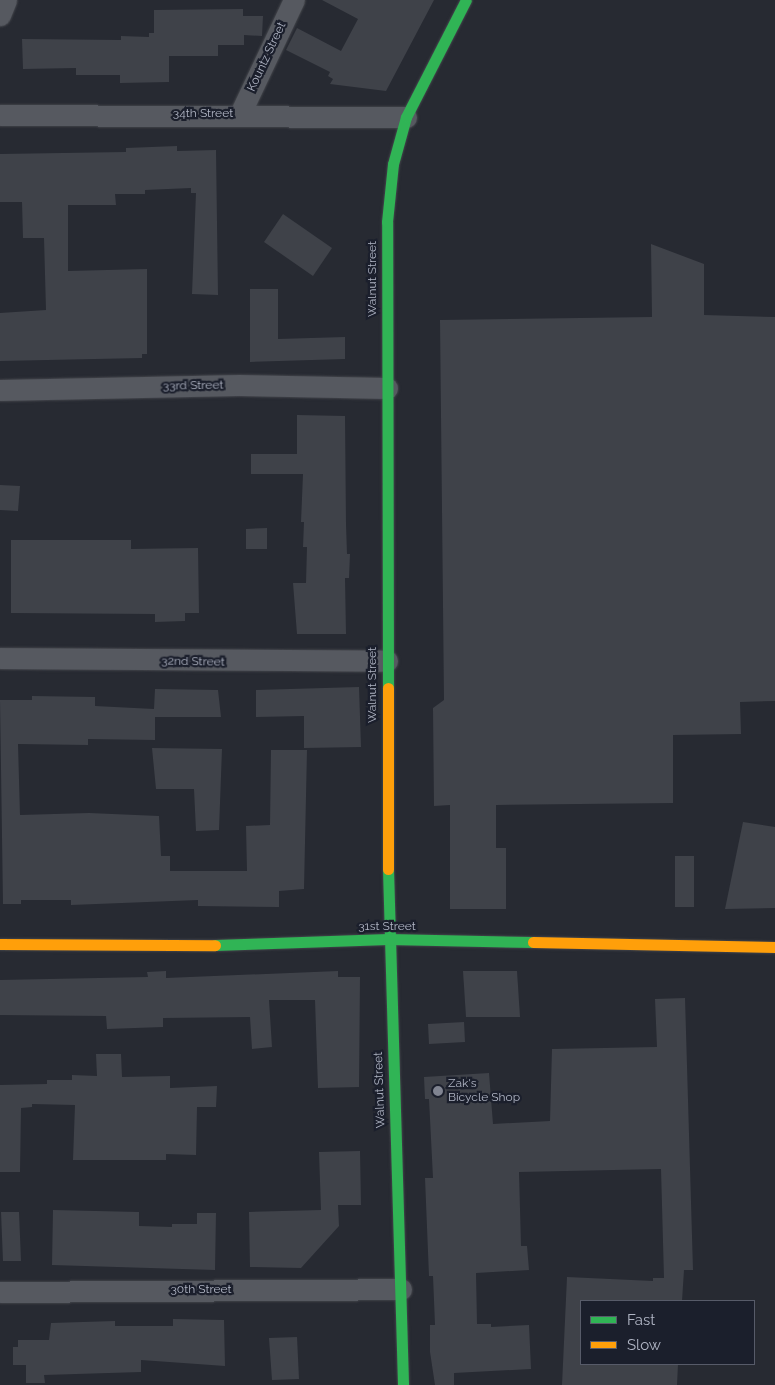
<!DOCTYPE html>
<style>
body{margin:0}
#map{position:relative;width:775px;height:1385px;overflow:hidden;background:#272a32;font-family:Raleway,sans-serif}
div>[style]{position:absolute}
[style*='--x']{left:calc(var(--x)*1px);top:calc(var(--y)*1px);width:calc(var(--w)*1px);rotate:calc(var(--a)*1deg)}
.building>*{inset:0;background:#3f4249}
.roads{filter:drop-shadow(0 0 1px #43454b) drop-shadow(0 0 1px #43454b)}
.street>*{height:21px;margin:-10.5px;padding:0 10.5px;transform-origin:10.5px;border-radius:10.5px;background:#565960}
.fast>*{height:11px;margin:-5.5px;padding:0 5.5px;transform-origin:5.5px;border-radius:5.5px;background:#30b455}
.slow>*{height:11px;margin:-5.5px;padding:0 5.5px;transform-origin:5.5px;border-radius:5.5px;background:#ff9f0a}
.dots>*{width:14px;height:14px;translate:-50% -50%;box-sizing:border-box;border:2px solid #1b1f2c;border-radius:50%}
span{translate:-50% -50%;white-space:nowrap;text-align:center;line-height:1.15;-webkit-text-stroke:4.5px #1b1f2c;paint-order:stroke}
.street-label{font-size:12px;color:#b0b5c4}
.poi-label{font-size:12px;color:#b0b5c4}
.left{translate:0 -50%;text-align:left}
.legend{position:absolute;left:580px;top:1300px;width:175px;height:65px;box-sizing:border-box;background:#1b1f2c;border:1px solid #575b69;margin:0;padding:6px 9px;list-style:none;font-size:15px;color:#b0b5c4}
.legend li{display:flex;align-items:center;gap:10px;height:25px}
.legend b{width:25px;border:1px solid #575b69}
</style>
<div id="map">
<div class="building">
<div style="clip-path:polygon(322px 0,434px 0,386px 91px,330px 84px,333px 79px,328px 76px,330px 72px,286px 50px,297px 28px,341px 51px,358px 19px)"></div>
<div style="clip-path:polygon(243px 9px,243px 16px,263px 16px,262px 36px,244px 35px,244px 45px,218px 45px,218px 56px,169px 56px,169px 82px,120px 83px,120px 75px,76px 75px,76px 68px,23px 69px,22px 39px,121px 40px,121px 36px,149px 37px,149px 33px,154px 33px,154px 10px)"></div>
<div style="clip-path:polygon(177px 146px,177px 151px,216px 150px,218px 295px,192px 294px,196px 193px,191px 193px,191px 188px,145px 190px,145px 194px,115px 194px,116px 205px,68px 205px,68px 271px,147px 269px,147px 354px,142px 354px,142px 358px,0 361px,0 313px,46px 310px,44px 238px,23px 238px,22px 202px,0 202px,0 154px,126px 152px,126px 148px)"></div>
<div style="clip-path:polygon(283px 214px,332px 248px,313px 276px,264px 242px)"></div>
<div style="clip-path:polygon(651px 244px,704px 264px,704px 315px,775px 317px,775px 701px,740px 702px,741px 734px,673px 735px,673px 803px,496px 805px,496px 848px,506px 848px,506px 909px,450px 909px,450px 805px,434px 806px,433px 708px,444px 700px,440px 320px,652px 317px)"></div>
<div style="clip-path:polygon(250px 289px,278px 289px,278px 339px,345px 337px,345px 359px,250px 362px)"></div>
<div style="clip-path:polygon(297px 415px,345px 416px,346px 524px,347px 554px,350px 554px,349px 578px,345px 578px,346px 634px,297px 634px,293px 583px,306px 583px,307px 547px,303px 547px,304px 522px,301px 522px,303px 474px,251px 474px,251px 454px,297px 454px)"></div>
<div style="clip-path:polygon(0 485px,20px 486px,18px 511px,0 510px)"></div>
<div style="clip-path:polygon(267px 528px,267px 549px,246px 549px,246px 529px)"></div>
<div style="clip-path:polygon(11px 540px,131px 540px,131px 549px,198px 548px,199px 613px,185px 613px,185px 621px,155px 622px,155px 614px,11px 613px)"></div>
<div style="clip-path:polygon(359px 687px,361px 747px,304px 748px,304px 716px,256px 717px,256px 690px)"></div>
<div style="clip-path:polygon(155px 689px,218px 690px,221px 717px,155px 717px,155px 740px,88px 739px,88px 745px,18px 744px,20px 815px,89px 813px,159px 816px,161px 856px,170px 856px,170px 871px,247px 871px,246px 826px,270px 825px,271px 750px,307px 750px,304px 889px,279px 891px,279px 907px,198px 906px,198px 900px,71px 905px,71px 900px,21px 900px,21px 904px,3px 904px,0 700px,32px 700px,32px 696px,95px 697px,95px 706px,154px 709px)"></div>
<div style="clip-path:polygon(152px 748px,222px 749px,219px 830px,196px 831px,194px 789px,156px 789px)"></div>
<div style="clip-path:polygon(743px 822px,775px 827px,775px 908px,725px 909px)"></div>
<div style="clip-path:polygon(675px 856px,694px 856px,694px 907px,675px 907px)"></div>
<div style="clip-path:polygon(166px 971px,166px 978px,338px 971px,338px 977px,360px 977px,359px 1087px,318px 1088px,315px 1000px,269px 1000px,272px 1047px,252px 1049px,250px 1017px,163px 1018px,163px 1027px,107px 1029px,106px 1016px,0 1015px,0 980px,148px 977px,147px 972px)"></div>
<div style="clip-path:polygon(463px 971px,517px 971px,520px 1017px,466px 1017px)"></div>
<div style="clip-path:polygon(685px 998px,693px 1270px,684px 1270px,682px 1301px,581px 1301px,581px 1364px,678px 1364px,677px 1385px,562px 1385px,567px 1277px,653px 1281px,653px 1278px,664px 1278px,661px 1169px,519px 1172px,521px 1246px,527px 1246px,529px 1270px,476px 1273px,477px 1324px,491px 1324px,491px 1327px,529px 1325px,531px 1369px,454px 1373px,454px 1385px,435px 1385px,430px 1352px,430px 1325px,435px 1325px,433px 1276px,429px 1276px,425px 1178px,433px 1178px,429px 1099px,425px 1099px,424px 1077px,489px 1073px,493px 1124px,550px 1121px,552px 1049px,657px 1047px,655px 999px)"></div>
<div style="clip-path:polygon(464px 1022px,465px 1042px,429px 1044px,428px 1024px)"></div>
<div style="clip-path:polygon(96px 1054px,121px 1054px,122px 1077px,170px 1076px,170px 1088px,217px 1086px,216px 1107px,197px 1107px,196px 1155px,166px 1154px,166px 1160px,73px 1160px,75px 1105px,32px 1104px,32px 1107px,21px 1108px,20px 1172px,0 1172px,0 1085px,47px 1084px,47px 1080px,72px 1080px,72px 1075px,97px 1076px)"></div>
<div style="clip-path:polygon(360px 1151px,361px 1205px,338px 1205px,339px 1226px,301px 1268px,250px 1267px,249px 1212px,321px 1210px,319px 1152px)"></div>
<div style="clip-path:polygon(53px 1210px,139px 1212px,139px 1226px,172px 1227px,172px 1224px,197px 1224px,197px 1213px,216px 1213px,215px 1270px,52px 1265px)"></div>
<div style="clip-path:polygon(1px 1212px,19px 1212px,21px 1261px,3px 1261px)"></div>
<div style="clip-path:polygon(173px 1319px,224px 1320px,225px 1366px,141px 1360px,141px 1372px,44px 1375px,45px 1383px,26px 1383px,26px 1365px,13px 1365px,13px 1347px,18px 1347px,18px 1340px,49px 1340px,51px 1323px,115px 1321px,115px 1326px,173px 1326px)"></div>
<div style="clip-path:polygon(297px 1337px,299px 1379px,272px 1380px,269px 1338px)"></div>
</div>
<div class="roads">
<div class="street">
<div style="--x:0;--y:15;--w:16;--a:-68"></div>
<div style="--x:240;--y:114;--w:126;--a:-64.7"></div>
<div style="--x:0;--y:115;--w:406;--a:0.3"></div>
<div style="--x:0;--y:390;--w:239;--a:-1.2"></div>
<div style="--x:239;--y:385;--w:148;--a:1.2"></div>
<div style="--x:0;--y:658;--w:387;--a:0.4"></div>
<div style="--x:0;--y:1292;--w:401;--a:-0.4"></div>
</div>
<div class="fast">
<div style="--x:388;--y:688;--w:466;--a:-90.1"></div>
<div style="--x:387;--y:222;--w:58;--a:-84.1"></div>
<div style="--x:393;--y:164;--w:49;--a:-74.5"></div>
<div style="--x:406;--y:117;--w:131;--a:-62.9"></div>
<div style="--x:388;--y:869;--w:516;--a:88.33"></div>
<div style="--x:215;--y:945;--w:173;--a:-2"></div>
<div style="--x:388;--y:939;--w:145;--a:1.2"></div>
</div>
<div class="slow">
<div style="--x:388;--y:688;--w:181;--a:90"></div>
<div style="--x:533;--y:942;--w:242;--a:1.2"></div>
<div style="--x:0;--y:944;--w:215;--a:0.3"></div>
</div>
</div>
<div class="dots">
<div style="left:438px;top:1091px;background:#808491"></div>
</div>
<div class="street-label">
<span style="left:267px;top:57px;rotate:-65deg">Kountz Street</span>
<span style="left:203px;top:114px">34th Street</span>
<span style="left:373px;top:279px;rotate:-90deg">Walnut Street</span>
<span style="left:193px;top:386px;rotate:-1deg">33rd Street</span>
<span style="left:193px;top:662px;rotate:1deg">32nd Street</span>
<span style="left:373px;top:685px;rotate:-90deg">Walnut Street</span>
<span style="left:387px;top:927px">31st Street</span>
<span style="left:380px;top:1090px;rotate:-92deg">Walnut Street</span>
<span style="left:201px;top:1290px">30th Street</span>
</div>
<div class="poi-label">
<span class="left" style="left:448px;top:1091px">Zak's<br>Bicycle Shop</span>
</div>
<ul class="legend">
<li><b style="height:6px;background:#30b455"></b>Fast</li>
<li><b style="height:6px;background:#ff9f0a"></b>Slow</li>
</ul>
</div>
